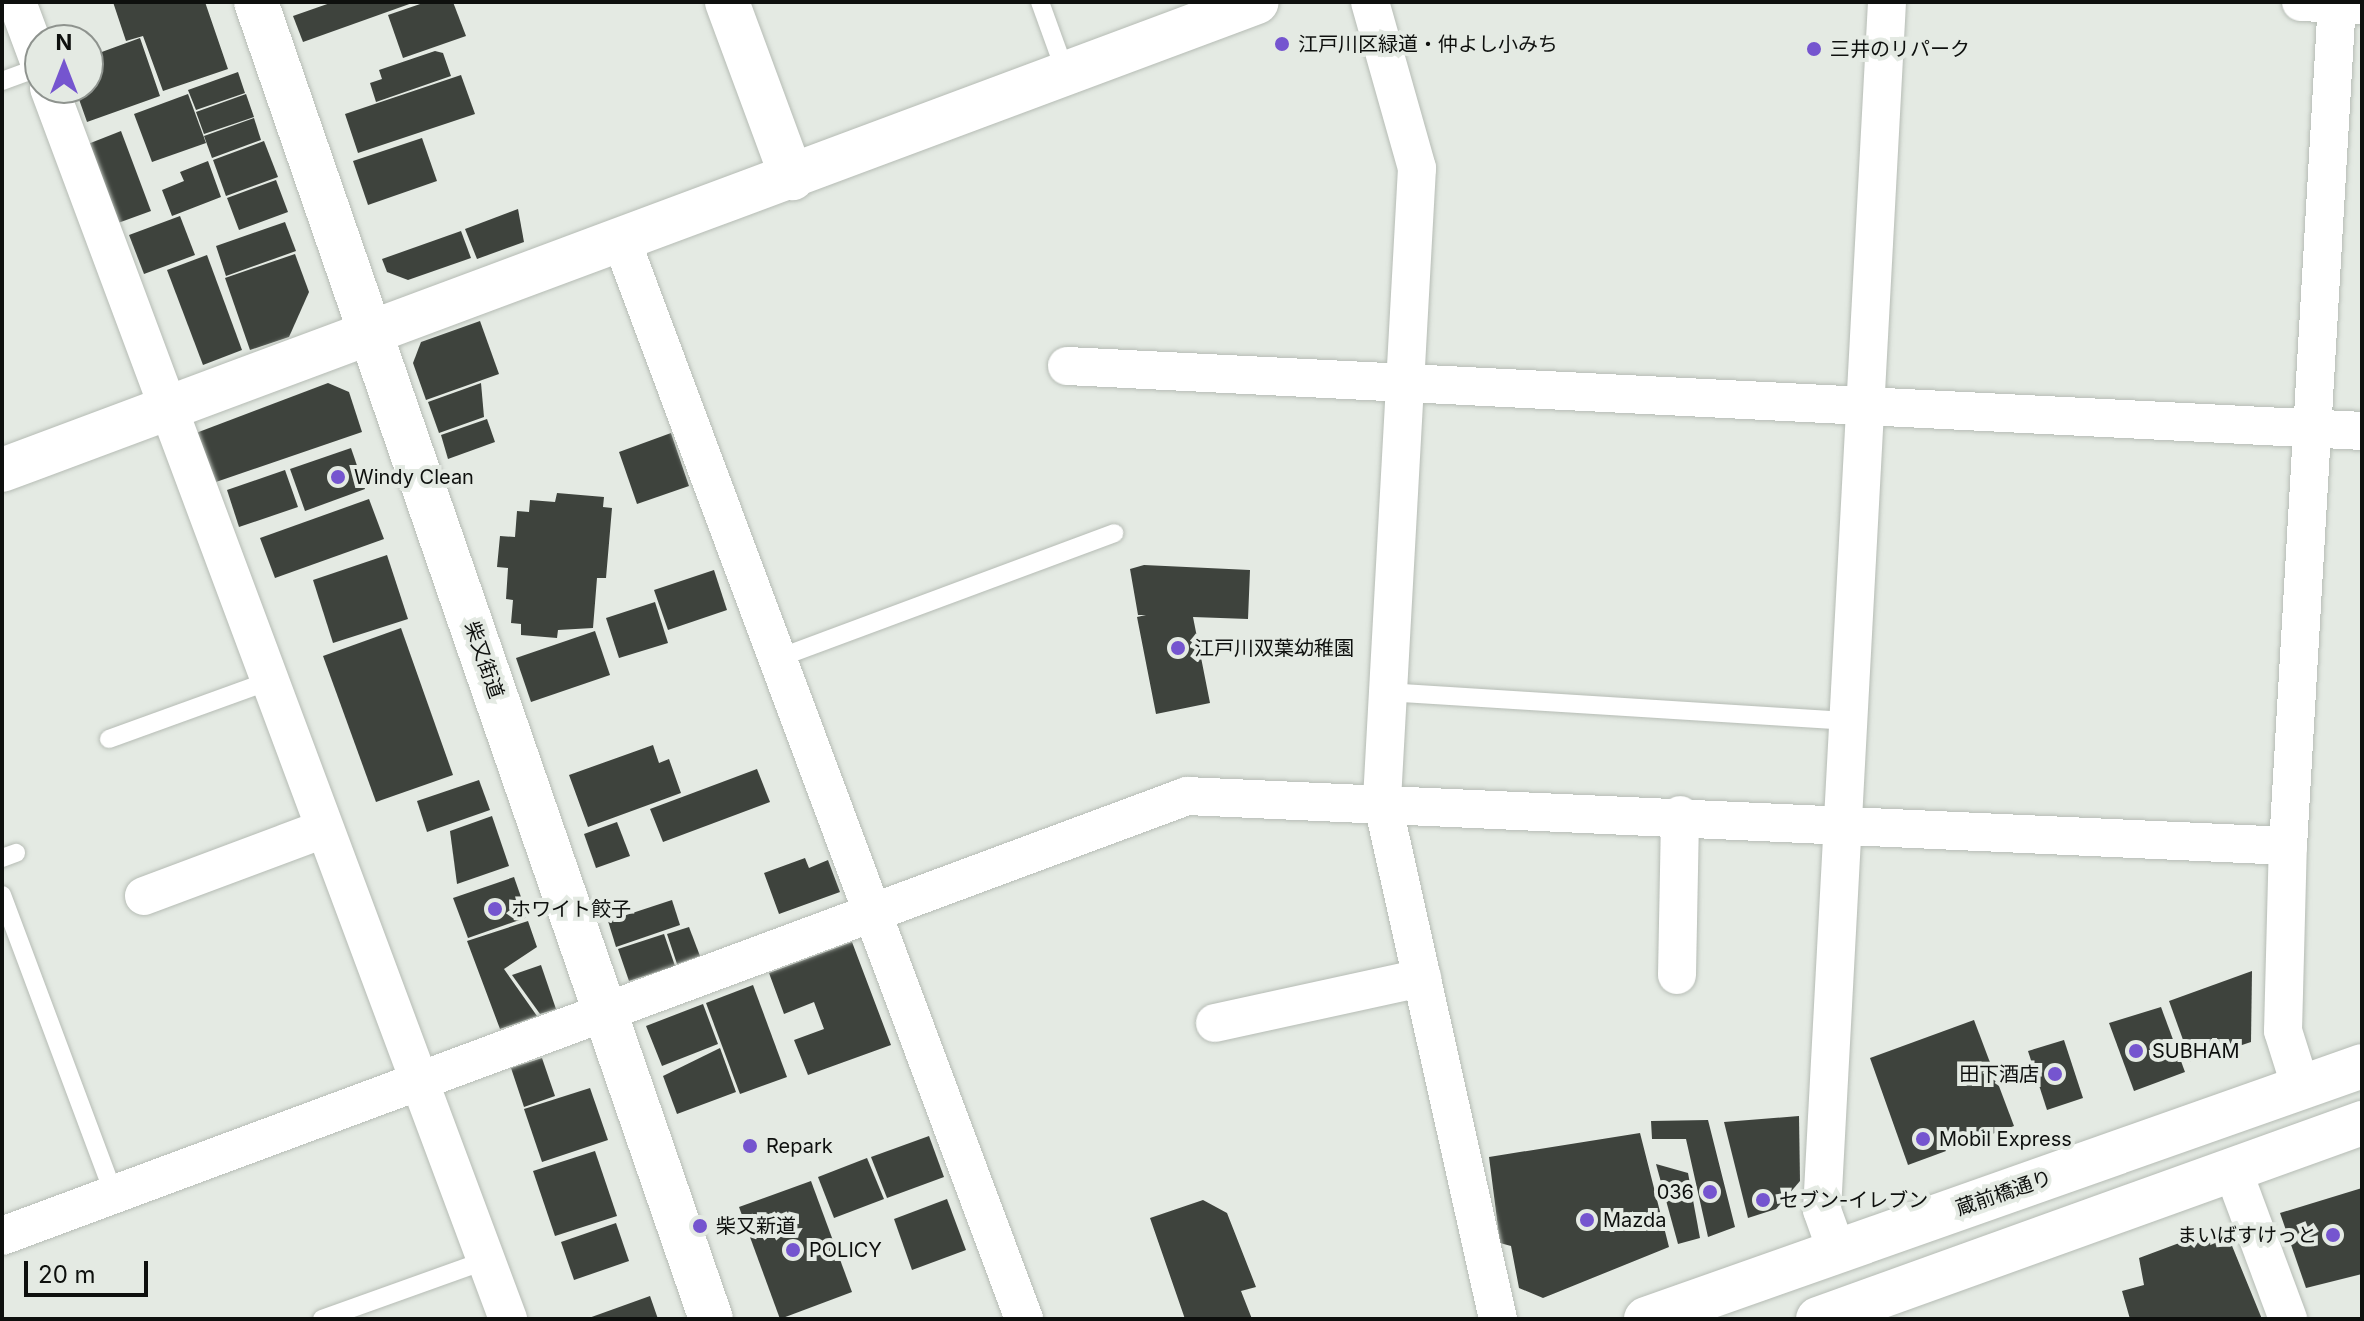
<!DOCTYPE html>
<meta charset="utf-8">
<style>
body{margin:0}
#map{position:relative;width:2364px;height:1321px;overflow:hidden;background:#e4eae3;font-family:Inter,"Noto Sans JP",sans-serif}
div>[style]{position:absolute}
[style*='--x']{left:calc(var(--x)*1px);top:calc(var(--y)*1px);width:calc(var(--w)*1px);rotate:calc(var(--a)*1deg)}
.building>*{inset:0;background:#3e433d}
.roads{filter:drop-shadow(0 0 2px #b6bcb5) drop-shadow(0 0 2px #b6bcb5)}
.lane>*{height:18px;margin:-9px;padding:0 9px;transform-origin:9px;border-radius:9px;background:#fff}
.street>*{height:38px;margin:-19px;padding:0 19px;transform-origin:19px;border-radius:19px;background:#fff}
.secondary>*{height:44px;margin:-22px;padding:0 22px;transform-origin:22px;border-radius:22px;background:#fff}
.primary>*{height:44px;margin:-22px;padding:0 22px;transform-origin:22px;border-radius:22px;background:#fff}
.dots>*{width:22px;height:22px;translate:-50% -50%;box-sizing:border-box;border:4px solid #e4eae3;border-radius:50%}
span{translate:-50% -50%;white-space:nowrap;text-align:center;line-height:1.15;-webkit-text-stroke:8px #e4eae3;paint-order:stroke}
.poi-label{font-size:20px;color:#0e100e}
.left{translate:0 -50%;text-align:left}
.right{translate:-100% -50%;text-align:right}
.street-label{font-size:20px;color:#0e100e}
.frame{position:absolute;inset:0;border:4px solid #0e100e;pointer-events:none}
.north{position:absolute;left:24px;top:24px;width:80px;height:80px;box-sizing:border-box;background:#e4eae3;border:2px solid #8e938e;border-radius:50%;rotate:0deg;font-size:22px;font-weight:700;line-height:32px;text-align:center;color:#0e100e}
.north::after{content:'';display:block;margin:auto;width:28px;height:36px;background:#7555cf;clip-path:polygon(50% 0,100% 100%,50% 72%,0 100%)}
.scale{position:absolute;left:24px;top:1261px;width:124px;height:36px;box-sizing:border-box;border:4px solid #0e100e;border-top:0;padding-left:10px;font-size:24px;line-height:28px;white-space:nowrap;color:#0e100e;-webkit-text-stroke:6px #e4eae3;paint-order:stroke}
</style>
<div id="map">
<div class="building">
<div style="clip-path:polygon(113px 2px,205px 2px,228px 69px,163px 91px,143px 36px,126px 41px)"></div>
<div style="clip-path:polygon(333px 2px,415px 2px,303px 42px,293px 16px)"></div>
<div style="clip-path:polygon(426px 2px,453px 2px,466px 36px,403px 58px,388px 15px)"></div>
<div style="clip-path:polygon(140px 38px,160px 96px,87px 122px,75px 88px,88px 88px,88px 57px)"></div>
<div style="clip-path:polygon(435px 51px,443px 53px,451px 76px,376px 102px,370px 83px,382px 79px,379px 70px)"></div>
<div style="clip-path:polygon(238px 72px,245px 93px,196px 110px,188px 90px)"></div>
<div style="clip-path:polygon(461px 75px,475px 114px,358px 153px,345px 114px)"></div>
<div style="clip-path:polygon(188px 94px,206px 143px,152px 162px,134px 114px)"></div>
<div style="clip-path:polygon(246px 94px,254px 117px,204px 134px,196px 112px)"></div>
<div style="clip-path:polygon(254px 118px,261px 140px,212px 158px,204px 136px)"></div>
<div style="clip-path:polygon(121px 131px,151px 211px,118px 223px,88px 144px)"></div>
<div style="clip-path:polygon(422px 138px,437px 181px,368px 205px,353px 161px)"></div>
<div style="clip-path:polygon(264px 141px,278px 177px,226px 196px,213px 160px)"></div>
<div style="clip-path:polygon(208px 161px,221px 197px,172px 216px,162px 190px,184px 181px,180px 172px)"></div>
<div style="clip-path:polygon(276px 180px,288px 212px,239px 230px,227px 198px)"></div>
<div style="clip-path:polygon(518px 209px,524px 242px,477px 259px,465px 229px)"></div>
<div style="clip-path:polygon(180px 216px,195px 255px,144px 274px,129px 235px)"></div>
<div style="clip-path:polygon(285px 222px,296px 251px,226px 276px,216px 246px)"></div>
<div style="clip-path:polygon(461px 231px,471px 258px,408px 280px,387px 272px,382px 259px)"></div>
<div style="clip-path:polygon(295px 254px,309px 292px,289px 337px,250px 350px,225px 278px)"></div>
<div style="clip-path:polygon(207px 255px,242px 350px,203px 365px,167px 270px)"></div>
<div style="clip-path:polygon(480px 321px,499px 374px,426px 400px,413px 363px,421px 342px)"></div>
<div style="clip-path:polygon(328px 383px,349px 392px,362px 432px,213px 483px,196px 433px)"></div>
<div style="clip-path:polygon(481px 383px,484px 417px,439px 433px,428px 402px)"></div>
<div style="clip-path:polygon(487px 419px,495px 442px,448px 459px,441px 435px)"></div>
<div style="clip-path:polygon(671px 433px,689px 486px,637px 504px,619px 452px)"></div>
<div style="clip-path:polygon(351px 448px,365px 489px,305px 511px,290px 469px)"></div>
<div style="clip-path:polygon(285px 470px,298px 507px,239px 527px,227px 490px)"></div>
<div style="clip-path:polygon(557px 493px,604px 497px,603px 507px,612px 508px,606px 578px,597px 578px,593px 628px,558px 630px,557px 638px,521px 635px,521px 624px,511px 623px,513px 600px,506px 599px,508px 568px,497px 567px,500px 536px,515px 537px,517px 511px,529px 512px,530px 500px,555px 502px)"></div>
<div style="clip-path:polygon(369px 499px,384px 539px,275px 578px,260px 538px)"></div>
<div style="clip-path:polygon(387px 555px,408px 619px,333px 643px,313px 580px)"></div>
<div style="clip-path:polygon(1144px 565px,1250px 570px,1248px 619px,1193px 617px,1210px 703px,1156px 714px,1137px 617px,1146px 615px,1138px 615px,1130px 569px)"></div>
<div style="clip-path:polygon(714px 570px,727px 610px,668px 630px,654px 590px)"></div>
<div style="clip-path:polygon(655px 602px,668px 643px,619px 658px,606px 618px)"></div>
<div style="clip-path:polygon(401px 628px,453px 775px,376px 802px,323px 656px)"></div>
<div style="clip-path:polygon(595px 631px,610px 675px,531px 702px,516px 658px)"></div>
<div style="clip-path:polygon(653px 745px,659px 763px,669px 759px,681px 793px,588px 827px,569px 775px)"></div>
<div style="clip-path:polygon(757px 769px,770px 802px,663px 842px,650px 809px)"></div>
<div style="clip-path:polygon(479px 780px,490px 810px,427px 832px,417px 801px)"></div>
<div style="clip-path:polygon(492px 816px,509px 866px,457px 884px,450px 831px)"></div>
<div style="clip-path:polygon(617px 822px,630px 856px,596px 868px,584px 834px)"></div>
<div style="clip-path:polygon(805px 858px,809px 868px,828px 860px,840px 892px,779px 914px,764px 873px)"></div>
<div style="clip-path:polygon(514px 877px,528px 917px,468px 938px,453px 898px)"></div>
<div style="clip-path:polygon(672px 900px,680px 925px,616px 947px,608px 921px)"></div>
<div style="clip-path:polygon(528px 921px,537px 947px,504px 969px,537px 1016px,500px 1029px,467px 941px)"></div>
<div style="clip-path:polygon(689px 927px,700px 956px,677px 964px,667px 934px)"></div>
<div style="clip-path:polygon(664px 934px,675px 966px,629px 981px,618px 949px)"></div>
<div style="clip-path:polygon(852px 942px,891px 1045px,808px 1075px,794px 1040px,824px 1029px,814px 1002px,784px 1014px,769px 973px)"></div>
<div style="clip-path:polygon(541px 965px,556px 1009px,540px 1014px,512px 975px)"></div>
<div style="clip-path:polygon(2252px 971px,2251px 1042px,2191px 1062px,2169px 1001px)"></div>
<div style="clip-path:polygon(753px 985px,787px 1077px,740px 1094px,706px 1003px)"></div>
<div style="clip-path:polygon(703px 1004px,718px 1044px,662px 1066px,646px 1026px)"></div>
<div style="clip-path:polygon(2161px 1007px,2185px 1072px,2134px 1091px,2109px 1023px)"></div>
<div style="clip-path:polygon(1974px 1020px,2014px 1126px,1908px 1165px,1870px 1058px)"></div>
<div style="clip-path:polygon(2064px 1040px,2083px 1098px,2047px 1110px,2028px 1051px)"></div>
<div style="clip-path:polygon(720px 1048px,736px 1092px,677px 1114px,663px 1076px)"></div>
<div style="clip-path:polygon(542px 1058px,555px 1096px,524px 1107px,511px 1068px)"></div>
<div style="clip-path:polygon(590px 1088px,608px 1140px,542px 1162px,524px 1109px)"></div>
<div style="clip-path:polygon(1799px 1116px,1800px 1181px,1776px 1209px,1748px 1218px,1724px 1122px)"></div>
<div style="clip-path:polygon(1708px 1120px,1735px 1227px,1708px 1237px,1686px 1139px,1652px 1139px,1651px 1121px)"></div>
<div style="clip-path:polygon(1640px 1133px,1669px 1247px,1543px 1298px,1519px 1288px,1511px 1246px,1500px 1243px,1489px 1157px)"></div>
<div style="clip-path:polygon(929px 1136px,944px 1177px,887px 1198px,871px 1157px)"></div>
<div style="clip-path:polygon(595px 1151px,617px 1216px,555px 1236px,533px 1171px)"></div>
<div style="clip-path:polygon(867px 1158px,884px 1199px,834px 1218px,818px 1177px)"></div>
<div style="clip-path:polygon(1656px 1164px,1688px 1173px,1700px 1238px,1678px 1244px)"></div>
<div style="clip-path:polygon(811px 1181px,852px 1292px,780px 1319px,739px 1207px)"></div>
<div style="clip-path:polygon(2362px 1188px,2362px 1274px,2306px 1288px,2280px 1213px)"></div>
<div style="clip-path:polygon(947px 1199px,966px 1250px,912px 1270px,894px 1219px)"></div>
<div style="clip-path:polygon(1203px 1200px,1227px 1213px,1256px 1287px,1241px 1291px,1252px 1319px,1185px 1319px,1150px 1218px)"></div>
<div style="clip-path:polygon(616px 1223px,629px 1261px,574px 1280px,561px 1242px)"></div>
<div style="clip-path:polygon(2214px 1230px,2228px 1236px,2262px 1319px,2130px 1319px,2122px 1291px,2144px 1285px,2139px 1258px)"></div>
<div style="clip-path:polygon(650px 1296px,658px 1319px,586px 1319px)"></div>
</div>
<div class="roads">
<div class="lane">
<div style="--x:1040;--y:2;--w:77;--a:70.1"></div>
<div style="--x:2;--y:81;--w:40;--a:-20.2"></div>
<div style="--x:776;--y:659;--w:361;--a:-20.4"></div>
<div style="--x:1387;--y:692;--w:459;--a:3.6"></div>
<div style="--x:109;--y:739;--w:170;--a:-19.9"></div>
<div style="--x:2;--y:858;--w:15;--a:-20"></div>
<div style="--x:2;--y:895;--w:320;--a:69.5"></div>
<div style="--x:322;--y:1319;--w:175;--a:-19.7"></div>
</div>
<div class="street">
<div style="--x:17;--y:2;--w:66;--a:69.6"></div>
<div style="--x:1370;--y:2;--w:173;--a:74.2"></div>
<div style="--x:1417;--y:168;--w:633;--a:93.17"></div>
<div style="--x:1382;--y:800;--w:532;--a:77.4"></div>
<div style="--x:2301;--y:2;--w:61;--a:2.8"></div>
<div style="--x:49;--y:88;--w:1314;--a:69.55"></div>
<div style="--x:622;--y:242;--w:1150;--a:69.53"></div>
<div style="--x:1067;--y:366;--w:1297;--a:2.87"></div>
<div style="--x:144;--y:896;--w:191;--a:-20.5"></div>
<div style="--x:1677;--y:975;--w:160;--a:-88.9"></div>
<div style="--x:1215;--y:1023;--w:212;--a:-12.3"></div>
<div style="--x:2301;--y:1088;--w:60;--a:-107.5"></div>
<div style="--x:2283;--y:1031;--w:185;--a:-88.5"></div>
<div style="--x:2288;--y:846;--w:845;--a:-86.68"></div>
<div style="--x:2233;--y:1171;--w:158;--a:69.6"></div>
<div style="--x:2;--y:1236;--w:1264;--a:-20.37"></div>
<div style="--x:1187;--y:796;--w:1102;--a:2.6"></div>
<div style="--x:1837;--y:1252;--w:45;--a:-109.7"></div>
<div style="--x:1822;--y:1210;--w:1210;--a:-86.92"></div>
</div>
<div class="secondary">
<div style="--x:256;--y:2;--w:1393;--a:70.94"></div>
<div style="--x:727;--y:2;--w:188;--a:69.7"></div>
<div style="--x:2;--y:470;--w:1339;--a:-20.45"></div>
</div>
<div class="primary">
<div style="--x:1646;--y:1319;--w:759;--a:-19.46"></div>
<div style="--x:1818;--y:1319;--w:578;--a:-19.81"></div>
</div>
</div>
<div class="dots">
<div style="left:1282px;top:44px;background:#7555cf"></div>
<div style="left:1814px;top:49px;background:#7555cf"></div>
<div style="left:338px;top:477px;background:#7555cf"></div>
<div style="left:1178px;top:648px;background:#7555cf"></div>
<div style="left:495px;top:909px;background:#7555cf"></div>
<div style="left:2136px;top:1051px;background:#7555cf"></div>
<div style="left:2055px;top:1074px;background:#7555cf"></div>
<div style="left:1923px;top:1139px;background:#7555cf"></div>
<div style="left:750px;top:1146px;background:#7555cf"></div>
<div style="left:1710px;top:1192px;background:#7555cf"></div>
<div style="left:1763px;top:1200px;background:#7555cf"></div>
<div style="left:1587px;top:1220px;background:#7555cf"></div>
<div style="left:700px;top:1226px;background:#7555cf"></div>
<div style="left:2333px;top:1235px;background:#7555cf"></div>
<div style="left:793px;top:1250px;background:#7555cf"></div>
</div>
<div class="poi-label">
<span class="left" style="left:1298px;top:44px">江戸川区緑道・仲よし小みち</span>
<span class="left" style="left:1830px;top:49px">三井のリパーク</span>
<span class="left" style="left:354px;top:477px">Windy Clean</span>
<span class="left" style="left:1194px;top:648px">江戸川双葉幼稚園</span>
<span class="left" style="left:511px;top:909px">ホワイト餃子</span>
<span class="left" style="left:2152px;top:1051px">SUBHAM</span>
<span class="right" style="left:2039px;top:1074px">田下酒店</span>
<span class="left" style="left:1939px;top:1139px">Mobil Express</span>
<span class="left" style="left:766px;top:1146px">Repark</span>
<span class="right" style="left:1694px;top:1192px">036</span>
<span class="left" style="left:1779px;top:1200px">セブン-イレブン</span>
<span class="left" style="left:1603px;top:1220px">Mazda</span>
<span class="left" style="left:716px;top:1226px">柴又新道</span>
<span class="right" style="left:2317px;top:1235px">まいばすけっと</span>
<span class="left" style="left:809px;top:1250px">POLICY</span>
</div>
<div class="street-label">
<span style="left:484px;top:660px;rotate:71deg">柴又街道</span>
<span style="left:2004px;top:1193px;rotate:-19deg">蔵前橋通り</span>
</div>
<div class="frame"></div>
<div class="north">N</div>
<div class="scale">20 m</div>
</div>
